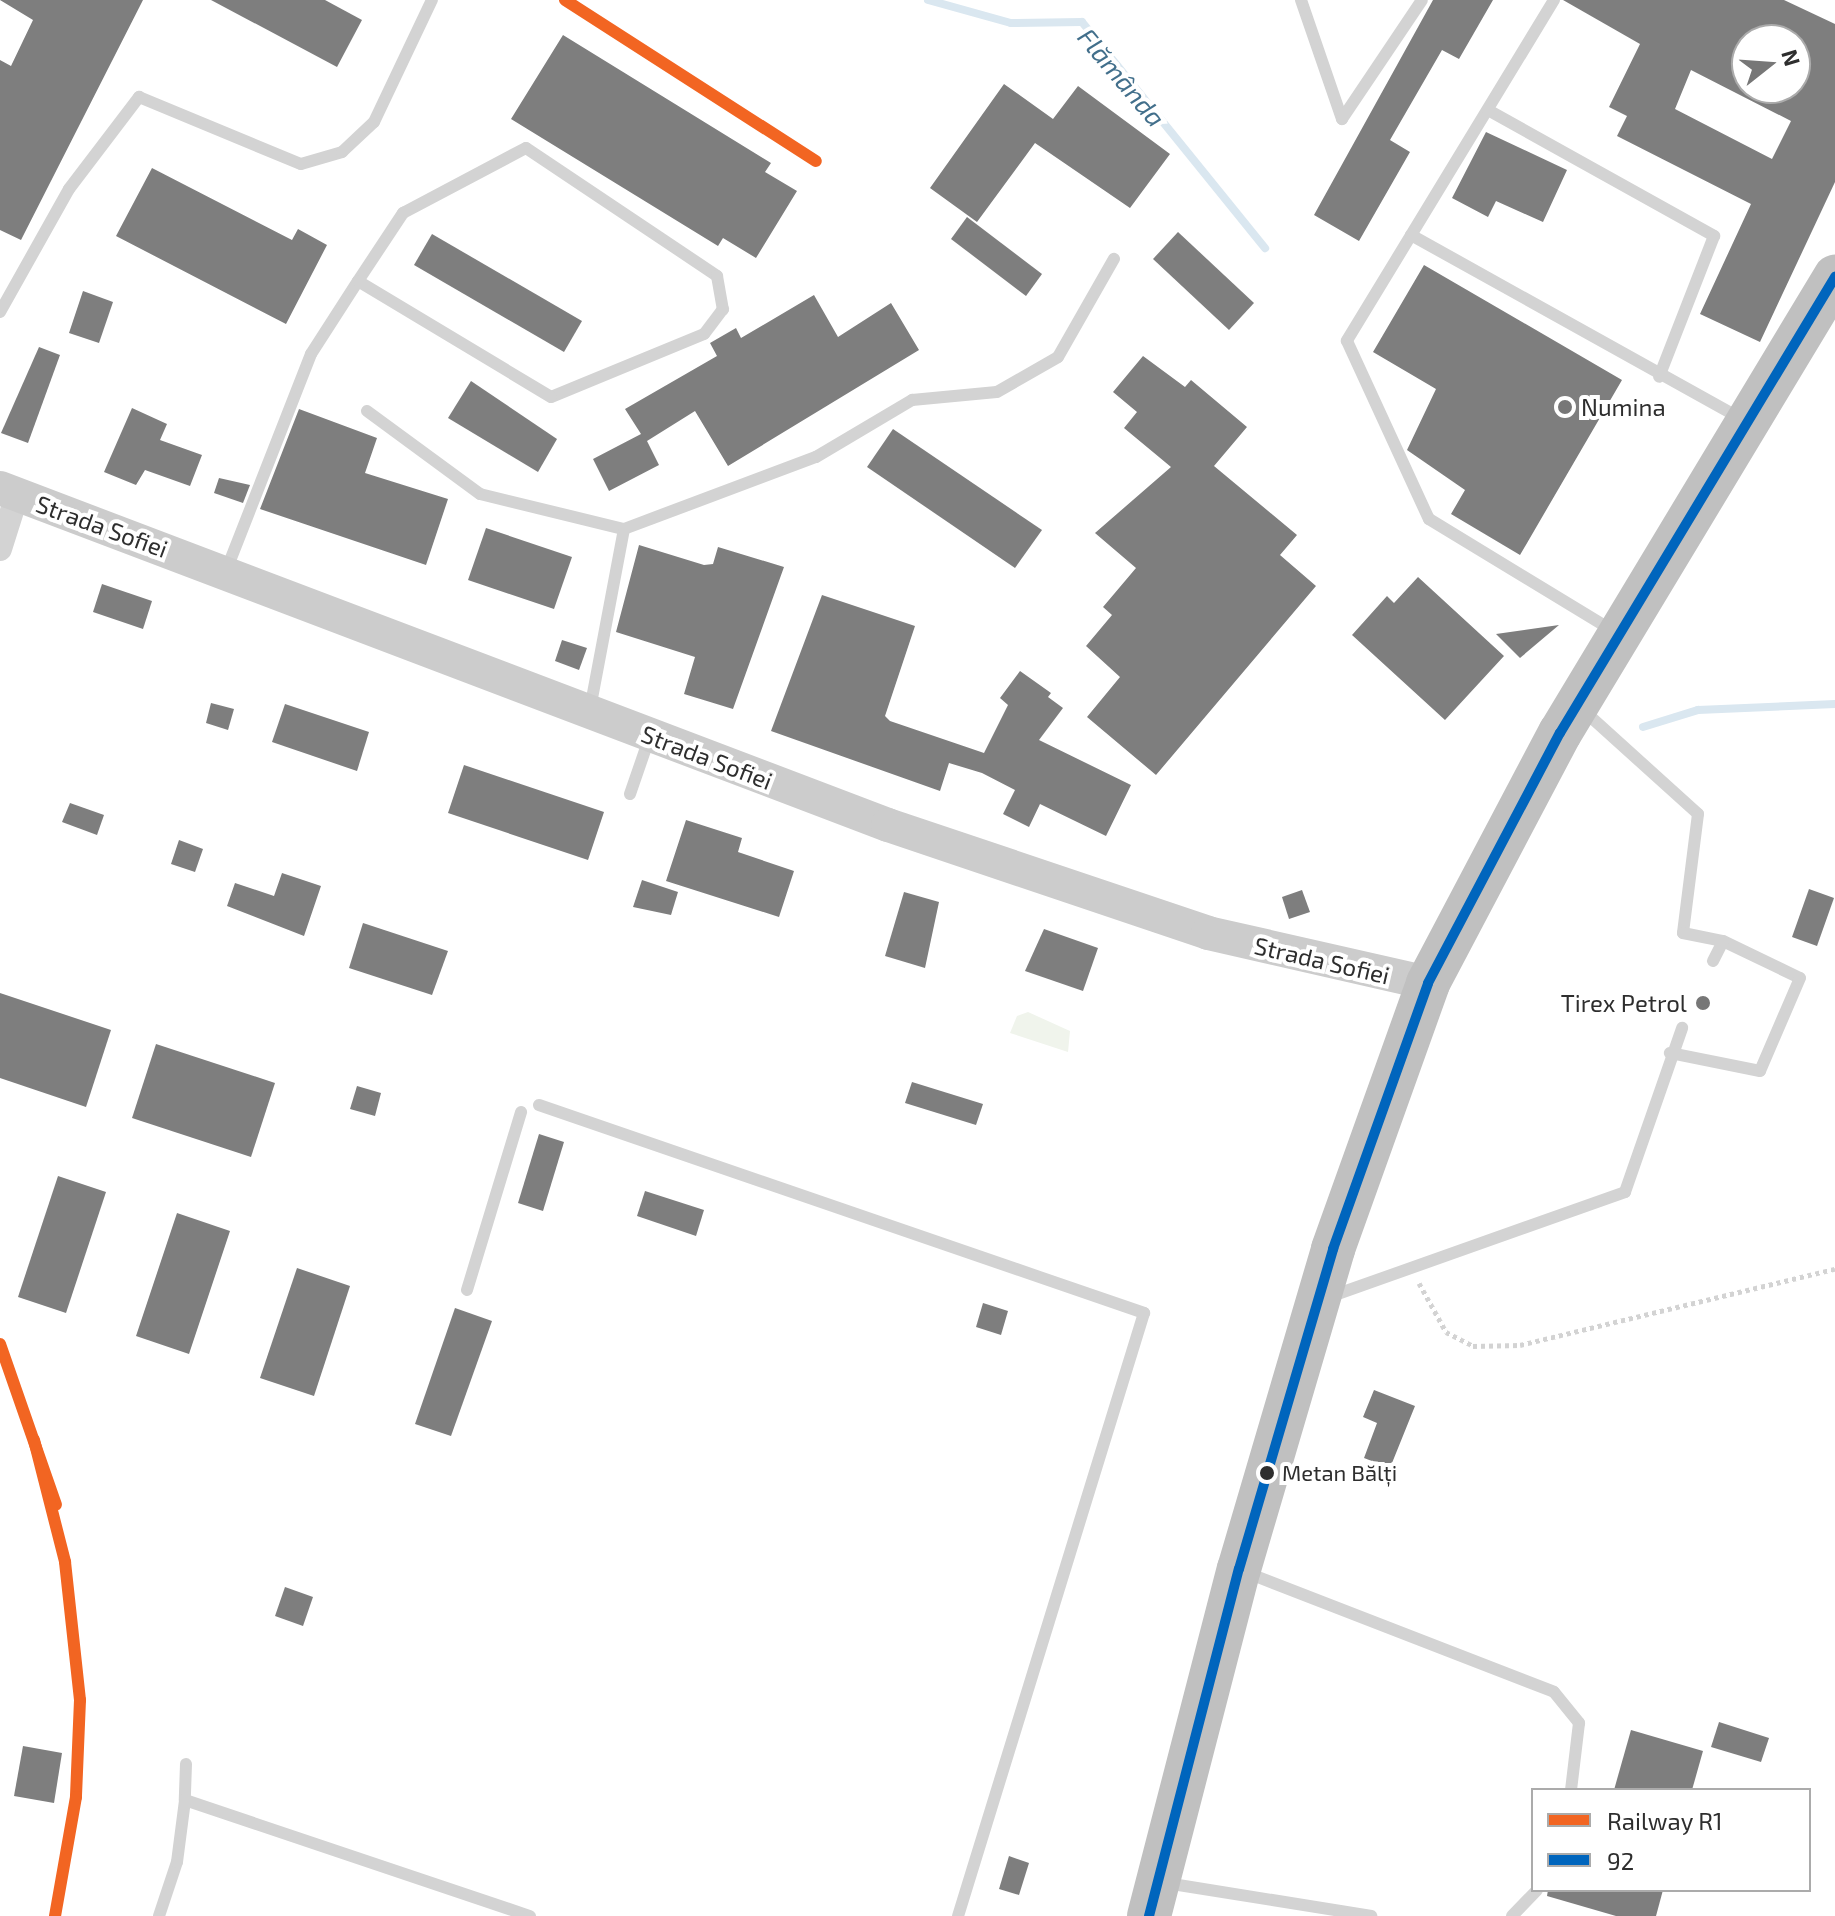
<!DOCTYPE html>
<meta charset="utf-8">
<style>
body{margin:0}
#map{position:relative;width:1835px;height:1916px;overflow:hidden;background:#fff;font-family:"Exo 2",sans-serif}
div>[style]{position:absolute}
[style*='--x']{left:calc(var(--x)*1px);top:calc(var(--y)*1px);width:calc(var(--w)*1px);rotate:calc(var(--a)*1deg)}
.green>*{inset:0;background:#f0f4ec}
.stream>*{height:8px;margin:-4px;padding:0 4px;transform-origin:4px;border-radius:4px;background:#dae7f0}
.building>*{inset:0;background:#7e7e7e}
.path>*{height:5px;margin-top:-2.5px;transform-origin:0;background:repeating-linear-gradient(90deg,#d3d3d3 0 4px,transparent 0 8px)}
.lane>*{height:12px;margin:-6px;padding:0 6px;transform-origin:6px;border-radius:6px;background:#d3d3d3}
.street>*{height:24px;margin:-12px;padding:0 12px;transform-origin:12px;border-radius:12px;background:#d3d3d3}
.secondary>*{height:34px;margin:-17px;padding:0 17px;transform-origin:17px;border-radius:17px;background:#ccc}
.highway>*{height:44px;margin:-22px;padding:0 22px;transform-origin:22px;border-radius:22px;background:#c0c0c0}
.bus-1>*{height:10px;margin:-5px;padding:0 5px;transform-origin:5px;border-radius:5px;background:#0065bd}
.rail-1>*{height:12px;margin:-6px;padding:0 6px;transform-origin:6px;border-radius:6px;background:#f26522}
.dots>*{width:22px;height:22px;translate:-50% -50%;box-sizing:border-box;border:4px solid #fff;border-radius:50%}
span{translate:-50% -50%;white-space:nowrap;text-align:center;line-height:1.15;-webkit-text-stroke:8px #fff;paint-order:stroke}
.bus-label{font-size:22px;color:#2e2e2e}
.left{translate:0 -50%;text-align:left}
.poi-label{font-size:24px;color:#2e2e2e}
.right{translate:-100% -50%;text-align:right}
.street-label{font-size:24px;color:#2e2e2e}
.water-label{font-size:26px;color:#426f8b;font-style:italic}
.legend{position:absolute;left:1531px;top:1788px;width:280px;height:104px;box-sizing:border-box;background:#fff;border:2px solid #ababab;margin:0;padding:10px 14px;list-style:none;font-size:24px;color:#2e2e2e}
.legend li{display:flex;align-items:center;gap:16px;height:40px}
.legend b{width:40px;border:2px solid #ababab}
.north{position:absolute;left:1731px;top:24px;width:80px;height:80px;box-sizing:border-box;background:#fff;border:2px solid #ababab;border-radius:50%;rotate:73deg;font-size:22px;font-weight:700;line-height:32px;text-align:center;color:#2e2e2e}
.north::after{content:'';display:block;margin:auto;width:28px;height:36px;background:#777;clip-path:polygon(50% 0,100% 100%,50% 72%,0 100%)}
</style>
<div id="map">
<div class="green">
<div style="clip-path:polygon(1028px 1012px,1070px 1031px,1068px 1052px,1010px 1033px,1017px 1016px)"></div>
</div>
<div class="stream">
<div style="--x:928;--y:0;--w:86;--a:15.5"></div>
<div style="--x:1011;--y:23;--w:71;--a:-0.8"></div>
<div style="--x:1082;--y:22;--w:291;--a:51"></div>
<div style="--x:1643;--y:727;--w:58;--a:-17.2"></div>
<div style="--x:1698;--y:710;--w:137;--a:-2.5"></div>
</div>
<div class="building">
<div style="clip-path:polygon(0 0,143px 0,21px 240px,0 230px,0 60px,11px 66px,33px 20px)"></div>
<div style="clip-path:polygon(211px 0,325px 0,362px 20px,337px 67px)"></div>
<div style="clip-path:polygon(1433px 0,1493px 0,1459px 59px,1442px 50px,1390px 140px,1410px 152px,1359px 241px,1314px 215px)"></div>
<div style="clip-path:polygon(evenodd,1563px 0,1784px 0,1835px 24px,1835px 182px,1760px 342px,1700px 314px,1751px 204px,1617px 136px,1627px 116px,1609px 107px,1640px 44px,1563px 0,1747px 40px,1795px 40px,1795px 88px,1747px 88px,1747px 40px,1563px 0,1691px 70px,1791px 121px,1772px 159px,1675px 109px,1691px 70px)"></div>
<div style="clip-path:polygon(563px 35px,771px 163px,765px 172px,797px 191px,756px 258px,723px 238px,718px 246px,511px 119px)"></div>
<div style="clip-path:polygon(1004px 84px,1053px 119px,1078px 86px,1170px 154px,1130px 208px,1035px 143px,977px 222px,930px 188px)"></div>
<div style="clip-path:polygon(1486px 132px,1567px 170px,1543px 222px,1496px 201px,1488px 217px,1452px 198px)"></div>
<div style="clip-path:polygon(152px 168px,292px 240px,298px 229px,327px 245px,286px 324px,116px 236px)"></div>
<div style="clip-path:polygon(967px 217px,1042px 274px,1026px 296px,951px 239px)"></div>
<div style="clip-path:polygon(1178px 232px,1254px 303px,1229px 330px,1153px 259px)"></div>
<div style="clip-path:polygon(432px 234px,582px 321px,564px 352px,414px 265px)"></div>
<div style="clip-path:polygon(1424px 265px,1622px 380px,1520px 555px,1451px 514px,1465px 490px,1407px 450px,1436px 389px,1373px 352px)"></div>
<div style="clip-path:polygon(83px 291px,113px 302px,99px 343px,69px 333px)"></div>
<div style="clip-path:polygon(814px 295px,838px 337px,891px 303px,919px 350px,728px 466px,695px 411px,647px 441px,659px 465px,609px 491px,593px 459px,641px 434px,625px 409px,717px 356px,710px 343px,736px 328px,741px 338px)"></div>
<div style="clip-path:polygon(39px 347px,60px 355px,28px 443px,1px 433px)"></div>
<div style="clip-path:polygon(1143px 356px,1185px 387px,1191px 380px,1247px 427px,1214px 466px,1297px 535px,1280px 555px,1316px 586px,1156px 775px,1087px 717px,1120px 677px,1086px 646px,1112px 615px,1103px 607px,1136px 568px,1095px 533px,1171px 467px,1124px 428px,1137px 412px,1113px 392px)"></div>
<div style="clip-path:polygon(471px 381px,557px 439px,538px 472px,448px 418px)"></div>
<div style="clip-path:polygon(132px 408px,167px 424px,160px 440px,202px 455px,190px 486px,145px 470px,136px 485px,104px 472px)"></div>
<div style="clip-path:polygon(299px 409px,377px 438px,365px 473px,448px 499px,426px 565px,260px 509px)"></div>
<div style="clip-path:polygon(893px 429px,1042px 530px,1015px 568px,867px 467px)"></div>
<div style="clip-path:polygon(219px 478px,250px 485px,243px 503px,214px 493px)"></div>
<div style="clip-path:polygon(486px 528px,572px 557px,554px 609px,468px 580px)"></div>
<div style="clip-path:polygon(639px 545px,704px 565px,713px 564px,718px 547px,784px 567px,733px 709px,684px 694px,695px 657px,616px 632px)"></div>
<div style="clip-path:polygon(1418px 577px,1504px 656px,1445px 720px,1352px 635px,1387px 596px,1394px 603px)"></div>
<div style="clip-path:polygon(102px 584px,152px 601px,143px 629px,93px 612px)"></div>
<div style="clip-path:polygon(822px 595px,915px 626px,885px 716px,890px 721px,984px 753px,1008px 705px,1000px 698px,1020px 671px,1051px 693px,1048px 697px,1063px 708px,1039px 740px,1131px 785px,1106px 836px,1040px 804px,1029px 827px,1003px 814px,1015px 790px,982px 773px,949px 763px,940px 791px,771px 731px)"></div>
<div style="clip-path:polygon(1559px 625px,1520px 658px,1496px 634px)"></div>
<div style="clip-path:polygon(562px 640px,587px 648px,579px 670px,555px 661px)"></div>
<div style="clip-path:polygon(211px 703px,234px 709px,228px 730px,206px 723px)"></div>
<div style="clip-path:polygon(285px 704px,369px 732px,357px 771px,272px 742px)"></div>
<div style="clip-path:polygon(464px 765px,604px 812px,588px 860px,448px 813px)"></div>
<div style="clip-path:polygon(70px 803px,104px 815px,97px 835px,62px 822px)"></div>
<div style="clip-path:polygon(686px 820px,742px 838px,738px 852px,794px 871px,779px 917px,666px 881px)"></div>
<div style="clip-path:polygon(179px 840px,203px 849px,195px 872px,171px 864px)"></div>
<div style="clip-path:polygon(282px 873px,321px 886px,304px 936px,227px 906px,235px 883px,274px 896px)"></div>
<div style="clip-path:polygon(642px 880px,678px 892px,671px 915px,633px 907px)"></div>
<div style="clip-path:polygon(1809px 889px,1834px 898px,1817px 946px,1792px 937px)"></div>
<div style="clip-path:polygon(1302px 890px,1310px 912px,1289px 919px,1282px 897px)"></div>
<div style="clip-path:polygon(904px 892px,939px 902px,925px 968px,885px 956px)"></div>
<div style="clip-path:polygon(363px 923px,448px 951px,432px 995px,349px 968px)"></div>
<div style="clip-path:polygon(1044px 929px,1098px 948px,1083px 991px,1025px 971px)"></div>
<div style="clip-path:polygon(0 993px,111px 1030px,86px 1107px,0 1078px)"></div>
<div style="clip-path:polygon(156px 1044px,275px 1083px,251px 1157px,132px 1118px)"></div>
<div style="clip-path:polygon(912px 1082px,983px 1104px,976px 1125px,905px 1103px)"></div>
<div style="clip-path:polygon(357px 1086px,381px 1093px,375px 1116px,350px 1109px)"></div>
<div style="clip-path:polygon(539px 1134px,564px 1142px,543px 1211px,518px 1203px)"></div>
<div style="clip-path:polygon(58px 1176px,106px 1192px,66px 1313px,18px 1297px)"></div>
<div style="clip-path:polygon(645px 1191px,704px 1210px,696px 1236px,637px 1216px)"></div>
<div style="clip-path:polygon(177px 1213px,230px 1231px,189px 1354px,136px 1336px)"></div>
<div style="clip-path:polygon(297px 1268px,350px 1286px,314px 1396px,260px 1378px)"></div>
<div style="clip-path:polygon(983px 1303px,1008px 1311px,1001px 1335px,976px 1327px)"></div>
<div style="clip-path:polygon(455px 1308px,492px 1321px,451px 1436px,415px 1424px)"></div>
<div style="clip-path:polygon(1374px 1390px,1415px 1406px,1390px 1468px,1364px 1458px,1377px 1423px,1363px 1417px)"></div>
<div style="clip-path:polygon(285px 1587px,313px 1597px,303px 1626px,275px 1616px)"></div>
<div style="clip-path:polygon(1719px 1722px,1769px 1738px,1761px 1762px,1711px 1747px)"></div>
<div style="clip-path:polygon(1631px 1730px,1703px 1751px,1692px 1790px,1614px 1790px)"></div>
<div style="clip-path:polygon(23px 1746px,62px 1753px,54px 1803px,14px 1796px)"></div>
<div style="clip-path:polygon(1009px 1856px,1029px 1863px,1019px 1895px,999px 1889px)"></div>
<div style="clip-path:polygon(1548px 1890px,1663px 1890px,1656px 1916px,1616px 1916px,1547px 1896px)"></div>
</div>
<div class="path">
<div style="--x:1419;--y:1283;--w:56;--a:61.1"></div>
<div style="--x:1446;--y:1332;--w:30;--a:27"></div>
<div style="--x:1473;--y:1346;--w:47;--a:-1.2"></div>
<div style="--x:1520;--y:1345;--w:324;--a:-13.6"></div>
</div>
<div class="lane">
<div style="--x:1301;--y:0;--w:126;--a:71"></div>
<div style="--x:1342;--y:119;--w:143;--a:-56.1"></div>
<div style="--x:1554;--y:0;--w:399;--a:121.3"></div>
<div style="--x:1347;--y:341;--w:196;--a:65.3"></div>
<div style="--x:1429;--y:519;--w:215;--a:31.3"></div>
<div style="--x:1488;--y:110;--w:259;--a:29.1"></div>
<div style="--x:1714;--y:236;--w:151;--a:111.3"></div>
<div style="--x:1411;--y:235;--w:379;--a:29.1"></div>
<div style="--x:0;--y:312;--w:141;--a:-60.7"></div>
<div style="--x:69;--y:189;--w:116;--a:-52.7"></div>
<div style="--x:139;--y:97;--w:175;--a:22.5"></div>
<div style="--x:301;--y:164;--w:43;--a:-16.3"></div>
<div style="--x:342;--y:152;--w:44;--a:-43.2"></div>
<div style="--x:374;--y:122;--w:135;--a:-64.6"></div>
<div style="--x:367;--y:411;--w:140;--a:36.3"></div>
<div style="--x:480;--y:494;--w:148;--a:13.7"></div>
<div style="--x:226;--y:571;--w:233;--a:-68.6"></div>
<div style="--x:311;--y:354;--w:87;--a:-57.2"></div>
<div style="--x:358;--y:281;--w:82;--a:-56.5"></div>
<div style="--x:403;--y:213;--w:139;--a:-27.9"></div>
<div style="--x:526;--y:148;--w:230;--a:33.8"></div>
<div style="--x:717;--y:276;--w:34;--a:80"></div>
<div style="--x:723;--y:309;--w:31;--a:127"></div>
<div style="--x:704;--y:334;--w:165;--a:157.6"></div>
<div style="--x:551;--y:397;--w:225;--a:-149"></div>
<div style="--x:590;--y:709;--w:183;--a:-79.3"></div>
<div style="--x:624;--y:529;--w:205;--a:-20.6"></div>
<div style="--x:816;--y:457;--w:112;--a:-30.7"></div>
<div style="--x:912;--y:400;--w:85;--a:-5.4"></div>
<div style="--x:997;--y:392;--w:70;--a:-29.8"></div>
<div style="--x:1058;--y:357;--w:113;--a:-60.3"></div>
<div style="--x:1583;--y:710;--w:155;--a:42.1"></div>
<div style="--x:1698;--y:814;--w:120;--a:97.2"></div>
<div style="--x:1683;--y:933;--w:41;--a:11.3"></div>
<div style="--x:1723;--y:941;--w:85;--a:25.7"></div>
<div style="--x:1800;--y:978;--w:101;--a:113.3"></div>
<div style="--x:1760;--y:1071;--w:92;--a:-168.7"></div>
<div style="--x:630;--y:794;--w:61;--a:-71"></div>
<div style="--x:1713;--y:961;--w:22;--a:-63"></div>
<div style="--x:539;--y:1105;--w:640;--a:18.97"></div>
<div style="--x:1144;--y:1313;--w:631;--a:107.14"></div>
<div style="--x:467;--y:1290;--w:186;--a:-73.1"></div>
<div style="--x:1329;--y:1297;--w:314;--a:-19.5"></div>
<div style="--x:1625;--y:1192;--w:174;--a:-70.8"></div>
<div style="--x:1245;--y:1572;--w:331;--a:21.2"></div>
<div style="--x:1554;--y:1692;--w:40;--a:51"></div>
<div style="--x:1579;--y:1723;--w:67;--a:96.8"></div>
<div style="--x:186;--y:1764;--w:36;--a:92"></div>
<div style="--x:185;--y:1800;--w:364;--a:18.6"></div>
<div style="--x:1166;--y:1883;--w:208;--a:9.1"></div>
<div style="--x:159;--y:1916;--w:57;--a:-71.6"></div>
<div style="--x:177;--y:1862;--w:63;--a:-82.6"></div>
<div style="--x:1512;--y:1916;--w:36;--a:-46"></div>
</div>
<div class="street">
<div style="--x:0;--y:549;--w:57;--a:-72.5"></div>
</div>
<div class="secondary">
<div style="--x:0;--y:488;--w:950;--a:20.78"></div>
<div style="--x:888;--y:825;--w:338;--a:18.6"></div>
<div style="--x:1208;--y:933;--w:226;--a:12.8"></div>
</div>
<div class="highway">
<div style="--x:1149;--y:1916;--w:358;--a:-75.5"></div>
<div style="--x:1239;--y:1569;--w:334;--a:-73.6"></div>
<div style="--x:1333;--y:1249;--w:282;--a:-70.3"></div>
<div style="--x:1428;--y:983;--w:283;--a:-62.2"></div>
<div style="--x:1560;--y:733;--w:533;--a:-58.91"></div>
</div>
<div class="bus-1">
<div style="--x:1149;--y:1916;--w:358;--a:-75.5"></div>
<div style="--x:1239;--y:1569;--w:334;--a:-73.6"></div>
<div style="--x:1333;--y:1249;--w:282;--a:-70.3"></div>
<div style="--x:1428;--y:983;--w:283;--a:-62.2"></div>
<div style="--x:1560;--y:733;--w:533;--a:-58.91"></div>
</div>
<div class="rail-1">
<div style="--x:565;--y:0;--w:298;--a:32.7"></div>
<div style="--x:0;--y:1344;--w:170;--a:70.8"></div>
<div style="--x:34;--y:1440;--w:126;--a:75.7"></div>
<div style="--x:65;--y:1562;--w:139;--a:83.8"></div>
<div style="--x:80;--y:1700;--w:97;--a:92.4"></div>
<div style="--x:76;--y:1797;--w:121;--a:100"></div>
</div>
<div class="dots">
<div style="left:1565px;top:407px;background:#777"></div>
<div style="left:1703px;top:1003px;background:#777"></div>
<div style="left:1267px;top:1473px;background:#2e2e2e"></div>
</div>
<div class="bus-label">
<span class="left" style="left:1282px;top:1473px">Metan Bălți</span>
</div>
<div class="poi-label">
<span class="left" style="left:1581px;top:407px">Numina</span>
<span class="right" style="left:1687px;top:1003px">Tirex Petrol</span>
</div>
<div class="street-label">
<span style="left:102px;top:526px;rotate:20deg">Strada Sofiei</span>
<span style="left:707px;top:757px;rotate:21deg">Strada Sofiei</span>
<span style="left:1322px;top:960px;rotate:13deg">Strada Sofiei</span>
</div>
<div class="water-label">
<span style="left:1122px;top:77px;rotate:50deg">Flămânda</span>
</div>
<ul class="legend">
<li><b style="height:10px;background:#f26522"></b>Railway R1</li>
<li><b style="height:10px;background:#0065bd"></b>92</li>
</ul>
<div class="north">N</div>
</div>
